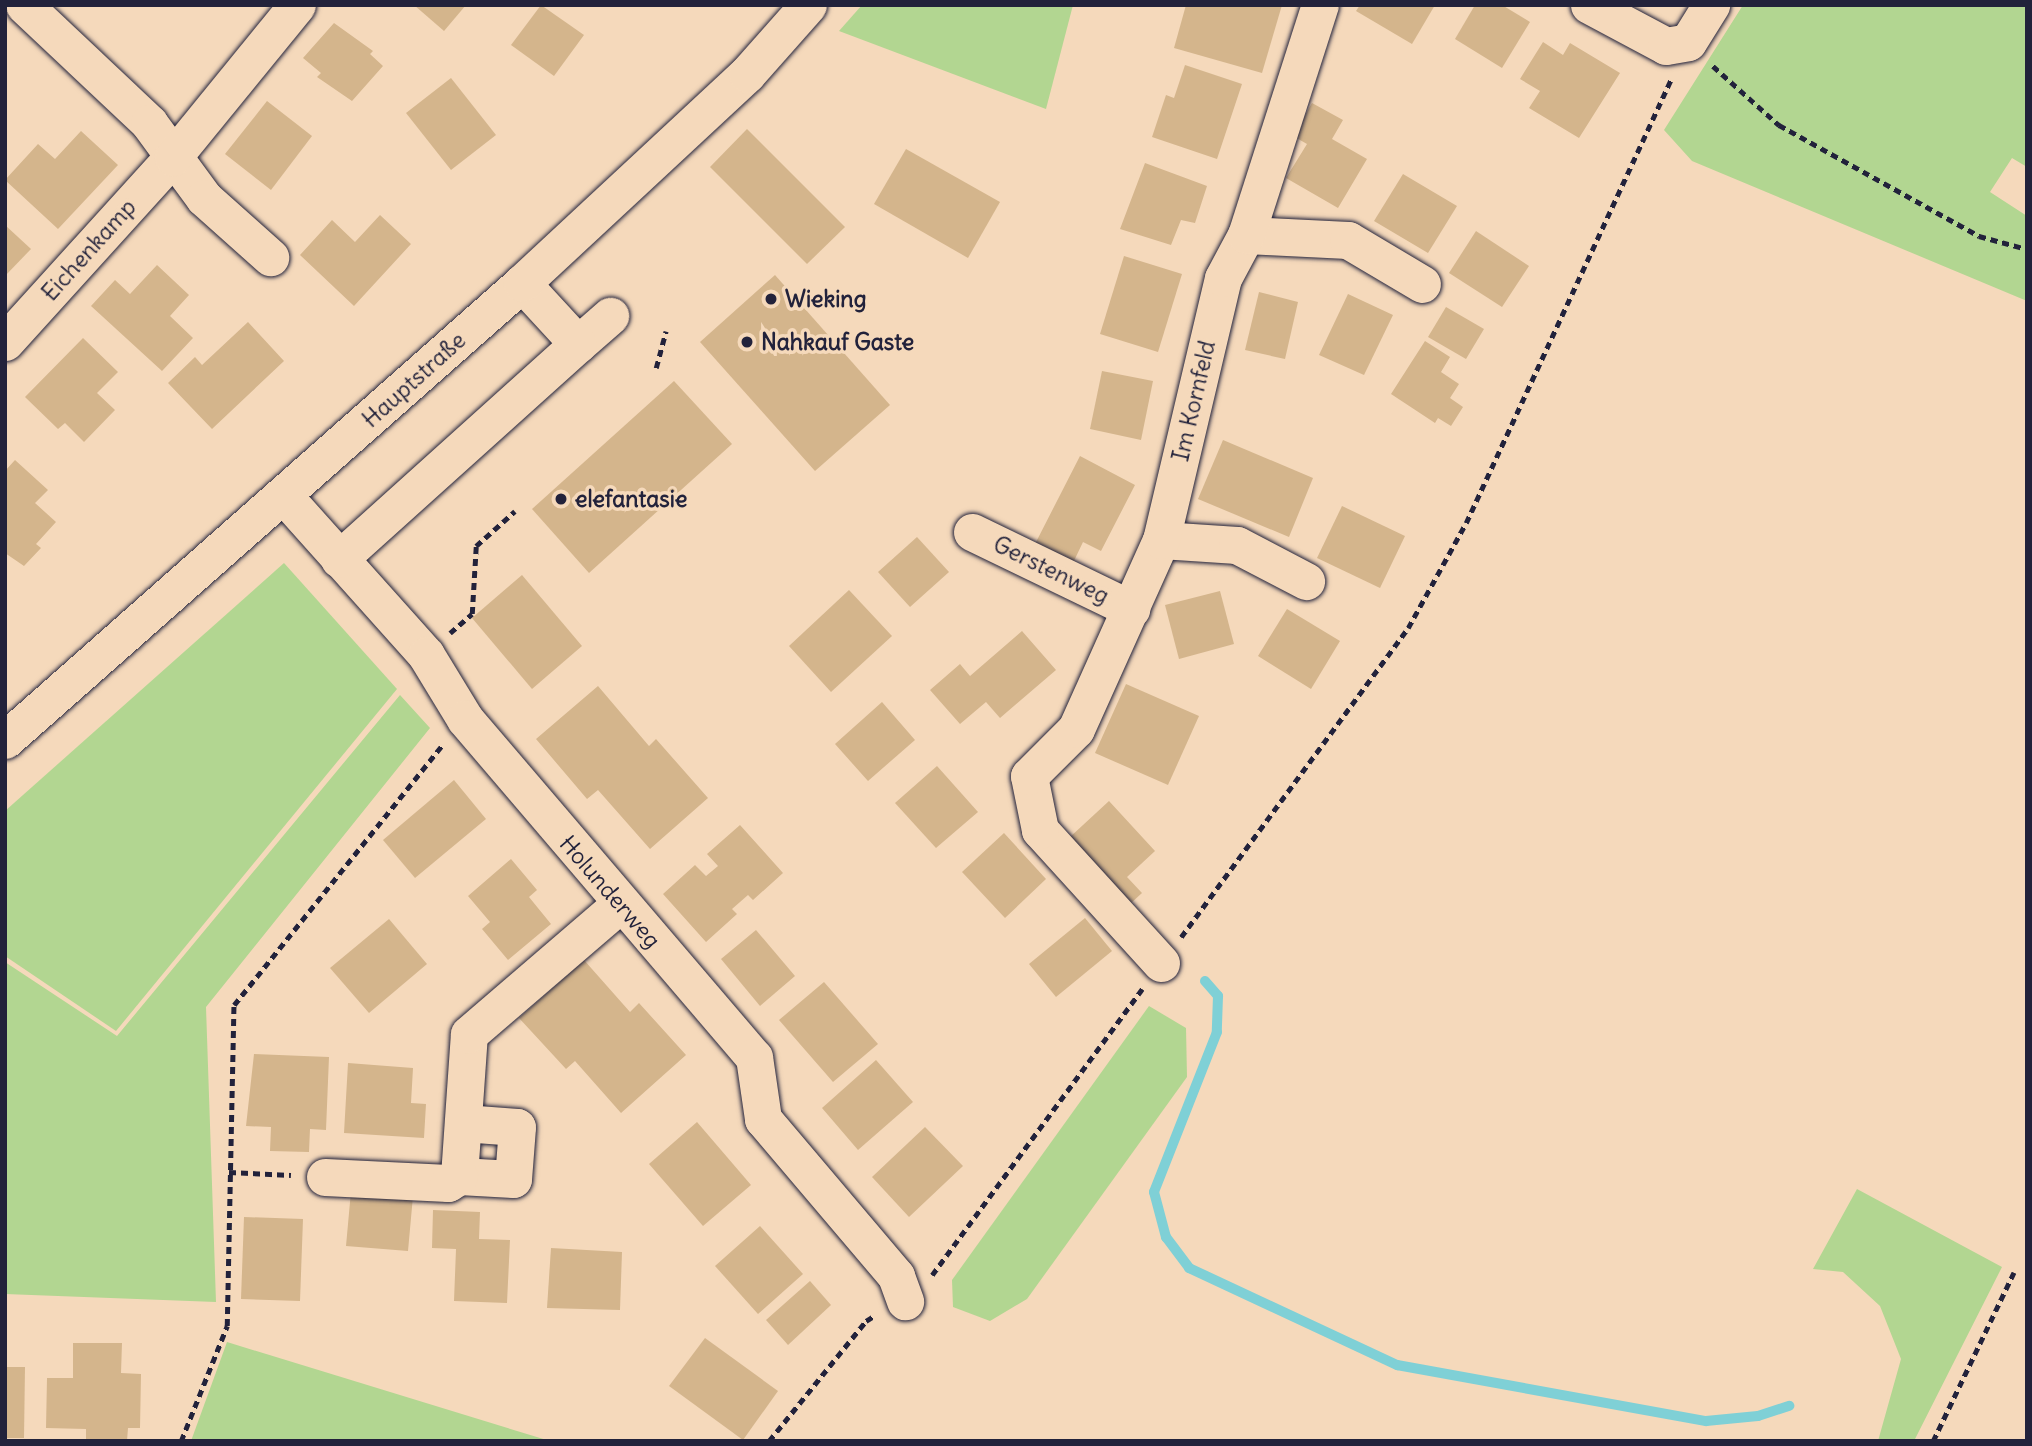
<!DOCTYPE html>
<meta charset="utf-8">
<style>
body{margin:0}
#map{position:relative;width:2032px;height:1446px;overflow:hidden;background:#f5d9bb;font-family:Delius,sans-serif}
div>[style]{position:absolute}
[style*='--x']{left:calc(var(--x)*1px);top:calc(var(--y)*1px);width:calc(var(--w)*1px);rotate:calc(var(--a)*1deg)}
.green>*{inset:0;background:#b2d691}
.stream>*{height:10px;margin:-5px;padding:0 5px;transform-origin:5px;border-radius:5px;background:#7fd0d6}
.building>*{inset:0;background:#d4b58c}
.path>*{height:4.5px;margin-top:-2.25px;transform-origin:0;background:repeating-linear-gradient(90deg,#22223b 0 7px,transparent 0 12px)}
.roads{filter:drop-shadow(0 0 2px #22223b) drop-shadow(0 0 2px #22223b)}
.minor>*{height:37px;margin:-18.5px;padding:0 18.5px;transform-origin:18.5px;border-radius:18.5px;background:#f5d9bb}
.dots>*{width:19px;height:19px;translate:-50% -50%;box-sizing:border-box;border:4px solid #f5d9bb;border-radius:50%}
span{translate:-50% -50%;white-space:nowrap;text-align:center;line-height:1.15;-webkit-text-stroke:7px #f5d9bb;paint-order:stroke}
.street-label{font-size:23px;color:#22223b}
.poi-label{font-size:23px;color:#22223b;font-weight:700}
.left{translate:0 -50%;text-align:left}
.frame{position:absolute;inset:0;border:7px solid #22223b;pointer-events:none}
</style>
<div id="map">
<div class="green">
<div style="clip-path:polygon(862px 5px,1073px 5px,1046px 109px,839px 31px)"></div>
<div style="clip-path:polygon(1743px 5px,2027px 5px,2027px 167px,2012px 158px,1990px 192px,2027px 216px,2027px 301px,1692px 161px,1664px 130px)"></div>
<div style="clip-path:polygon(284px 563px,397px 689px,116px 1031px,5px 956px,5px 811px)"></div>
<div style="clip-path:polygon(400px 695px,430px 728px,206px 1007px,216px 1302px,5px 1294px,5px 962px,117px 1036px)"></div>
<div style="clip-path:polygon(1149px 1006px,1186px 1028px,1187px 1077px,1027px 1299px,990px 1321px,953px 1307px,952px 1280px)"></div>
<div style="clip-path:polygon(1857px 1189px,2002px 1267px,1914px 1441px,1878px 1441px,1901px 1359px,1880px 1306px,1843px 1272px,1813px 1269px)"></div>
<div style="clip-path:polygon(227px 1342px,550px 1441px,191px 1441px)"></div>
</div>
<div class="stream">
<div style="--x:1205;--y:981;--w:20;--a:49"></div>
<div style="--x:1218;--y:996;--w:36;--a:92"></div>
<div style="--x:1217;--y:1032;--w:172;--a:111.5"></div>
<div style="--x:1154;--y:1192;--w:47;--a:75.1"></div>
<div style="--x:1166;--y:1237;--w:39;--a:53"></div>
<div style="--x:1189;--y:1268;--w:230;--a:25"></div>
<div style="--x:1397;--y:1365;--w:314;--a:10.3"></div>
<div style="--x:1706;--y:1421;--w:52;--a:-5.5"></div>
<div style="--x:1758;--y:1416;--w:33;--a:-18"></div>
</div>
<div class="building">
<div style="clip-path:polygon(414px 5px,466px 5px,444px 31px)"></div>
<div style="clip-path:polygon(541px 5px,584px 35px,554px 76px,511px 45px)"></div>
<div style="clip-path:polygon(1186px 5px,1282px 5px,1262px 73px,1174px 48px)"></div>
<div style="clip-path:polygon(1360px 5px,1435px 5px,1412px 44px,1356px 11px)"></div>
<div style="clip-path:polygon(1475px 5px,1502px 5px,1530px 22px,1502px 68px,1455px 39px)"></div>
<div style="clip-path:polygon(334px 23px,373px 51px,370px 54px,383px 66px,352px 101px,317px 77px,321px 73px,303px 58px)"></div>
<div style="clip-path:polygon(1543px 42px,1563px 55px,1570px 43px,1620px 73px,1579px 138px,1529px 108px,1540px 91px,1520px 79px)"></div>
<div style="clip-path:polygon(1185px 65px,1242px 84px,1217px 159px,1152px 137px,1166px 95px,1174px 98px)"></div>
<div style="clip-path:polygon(451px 78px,496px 135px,451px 170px,406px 113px)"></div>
<div style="clip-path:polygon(267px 101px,312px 136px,271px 190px,225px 154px)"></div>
<div style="clip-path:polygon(1312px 103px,1343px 120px,1332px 139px,1367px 159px,1338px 208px,1286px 178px,1307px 144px,1293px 136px)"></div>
<div style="clip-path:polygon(747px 129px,845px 227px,807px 264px,710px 167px)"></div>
<div style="clip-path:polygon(81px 131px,118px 165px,58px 229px,5px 180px,38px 144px,55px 159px)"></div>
<div style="clip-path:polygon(906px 149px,1000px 202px,968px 258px,874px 204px)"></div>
<div style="clip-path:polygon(1145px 163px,1207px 186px,1195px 223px,1181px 220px,1171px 245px,1120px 229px)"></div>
<div style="clip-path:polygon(1403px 174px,1457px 206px,1428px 253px,1374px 221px)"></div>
<div style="clip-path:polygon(380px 215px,411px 244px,354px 306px,300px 255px,332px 220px,355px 242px)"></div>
<div style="clip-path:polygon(5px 225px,31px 249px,5px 276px)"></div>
<div style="clip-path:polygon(1476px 231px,1529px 266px,1502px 307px,1449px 273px)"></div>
<div style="clip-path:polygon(1124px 256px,1182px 274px,1158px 352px,1100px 334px)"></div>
<div style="clip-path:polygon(157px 265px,189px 295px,170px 316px,193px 338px,162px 371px,91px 306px,115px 280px,130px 294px)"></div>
<div style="clip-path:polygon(775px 275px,890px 405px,815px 471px,700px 342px)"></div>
<div style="clip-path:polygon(1259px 292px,1298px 302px,1285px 359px,1245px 350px)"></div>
<div style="clip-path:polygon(1348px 294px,1393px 315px,1364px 375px,1319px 355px)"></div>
<div style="clip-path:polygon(1446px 307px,1484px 329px,1466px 359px,1428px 337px)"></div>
<div style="clip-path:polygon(248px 322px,284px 361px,212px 429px,168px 383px,195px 357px,202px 365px)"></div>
<div style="clip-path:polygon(83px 338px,118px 372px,97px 393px,115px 410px,84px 442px,65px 423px,58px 429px,25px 397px)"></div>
<div style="clip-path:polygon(1425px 341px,1450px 357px,1441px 372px,1459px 384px,1450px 398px,1463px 407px,1451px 426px,1438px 418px,1435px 423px,1391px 394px)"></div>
<div style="clip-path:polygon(1102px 371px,1153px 381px,1141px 440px,1090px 429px)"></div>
<div style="clip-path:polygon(674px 381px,732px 444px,589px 573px,532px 509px)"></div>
<div style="clip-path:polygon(1223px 440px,1313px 478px,1289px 537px,1198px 499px)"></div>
<div style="clip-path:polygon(1080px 456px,1135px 485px,1101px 551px,1083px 542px,1073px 563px,1035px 544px)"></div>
<div style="clip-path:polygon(15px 460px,48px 490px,35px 503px,56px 522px,36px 544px,41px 548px,24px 566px,5px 553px,5px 471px)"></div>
<div style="clip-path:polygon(1342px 506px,1405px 536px,1380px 588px,1317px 558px)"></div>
<div style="clip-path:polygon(917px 537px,949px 572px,910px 607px,878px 572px)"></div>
<div style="clip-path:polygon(522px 575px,582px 646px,532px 689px,472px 618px)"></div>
<div style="clip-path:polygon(849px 590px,892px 636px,831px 692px,789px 646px)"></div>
<div style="clip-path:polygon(1220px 591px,1234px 644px,1179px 659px,1165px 605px)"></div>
<div style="clip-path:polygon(1287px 609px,1340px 641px,1311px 689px,1258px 656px)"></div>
<div style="clip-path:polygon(1022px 631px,1056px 670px,1000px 718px,986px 702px,960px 724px,930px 690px,960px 664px,970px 676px)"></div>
<div style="clip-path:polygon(1126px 684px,1199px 716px,1168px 785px,1095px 753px)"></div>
<div style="clip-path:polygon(598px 686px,649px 746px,656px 739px,708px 798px,650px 849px,598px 790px,587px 799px,536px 739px)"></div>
<div style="clip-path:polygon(882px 702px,915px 740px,868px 781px,835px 744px)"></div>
<div style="clip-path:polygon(937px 766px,978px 812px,936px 848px,895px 803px)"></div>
<div style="clip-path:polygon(454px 780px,486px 819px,415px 878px,383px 840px)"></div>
<div style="clip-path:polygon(1109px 801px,1155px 851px,1127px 877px,1142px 893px,1131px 903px,1070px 837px)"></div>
<div style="clip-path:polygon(740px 825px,783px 873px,753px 900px,748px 895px,732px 909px,737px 914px,706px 942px,663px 894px,695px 865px,706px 876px,718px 866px,707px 854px)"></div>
<div style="clip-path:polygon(1004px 833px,1046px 879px,1005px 918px,962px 872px)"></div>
<div style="clip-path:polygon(511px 859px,537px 890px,529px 897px,551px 924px,508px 960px,482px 929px,490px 922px,468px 896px)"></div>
<div style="clip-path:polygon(1085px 918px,1112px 951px,1056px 997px,1029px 964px)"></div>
<div style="clip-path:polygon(389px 919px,427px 964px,369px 1013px,330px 968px)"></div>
<div style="clip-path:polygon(756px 930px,795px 976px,760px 1006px,721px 959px)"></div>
<div style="clip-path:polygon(584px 960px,630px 1012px,639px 1003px,686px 1055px,621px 1113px,575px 1061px,566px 1069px,519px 1018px)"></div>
<div style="clip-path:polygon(824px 982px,878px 1044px,833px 1082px,779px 1020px)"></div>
<div style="clip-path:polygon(254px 1054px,329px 1057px,326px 1130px,310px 1129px,309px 1152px,270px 1151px,271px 1127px,246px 1126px)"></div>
<div style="clip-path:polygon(876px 1060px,913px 1102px,858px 1150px,822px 1108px)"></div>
<div style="clip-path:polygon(348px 1063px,413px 1068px,411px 1103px,426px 1104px,424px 1138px,344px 1133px)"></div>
<div style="clip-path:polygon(697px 1122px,751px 1185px,703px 1226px,649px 1164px)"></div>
<div style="clip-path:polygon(925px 1127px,963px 1166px,909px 1217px,872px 1177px)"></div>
<div style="clip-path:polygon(351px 1191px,413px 1196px,408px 1251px,346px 1246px)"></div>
<div style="clip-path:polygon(433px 1210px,480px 1212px,479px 1239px,510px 1240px,507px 1303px,454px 1301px,456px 1249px,432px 1248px)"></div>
<div style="clip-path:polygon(244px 1217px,303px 1219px,300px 1301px,241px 1299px)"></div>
<div style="clip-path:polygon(760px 1226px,803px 1274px,758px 1314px,715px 1266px)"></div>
<div style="clip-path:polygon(551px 1248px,622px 1252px,620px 1310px,547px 1308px)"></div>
<div style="clip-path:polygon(810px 1281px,831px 1305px,788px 1345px,766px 1320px)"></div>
<div style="clip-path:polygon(705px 1338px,778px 1391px,743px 1440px,669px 1386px)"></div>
<div style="clip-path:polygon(73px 1343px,122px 1343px,121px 1373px,141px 1374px,140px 1428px,128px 1428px,127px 1441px,86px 1441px,86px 1429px,46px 1428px,47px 1378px,73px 1378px)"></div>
<div style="clip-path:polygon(5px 1367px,25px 1367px,24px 1438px,5px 1438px)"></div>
</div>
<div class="path">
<div style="--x:1713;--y:66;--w:89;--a:41.8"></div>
<div style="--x:1779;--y:125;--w:229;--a:29"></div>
<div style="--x:1979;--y:236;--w:50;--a:15.2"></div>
<div style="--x:656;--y:368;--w:38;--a:-75"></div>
<div style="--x:450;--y:633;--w:29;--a:-41"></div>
<div style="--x:472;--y:614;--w:68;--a:-86.6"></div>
<div style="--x:476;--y:546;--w:52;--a:-41.9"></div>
<div style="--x:1181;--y:937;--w:383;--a:-53.7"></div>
<div style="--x:1408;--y:628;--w:120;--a:-61.1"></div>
<div style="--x:1466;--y:523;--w:489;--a:-65.2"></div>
<div style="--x:229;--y:1172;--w:62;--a:2.8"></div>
<div style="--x:932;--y:1275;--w:355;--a:-53.7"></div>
<div style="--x:181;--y:1441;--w:124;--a:-68.2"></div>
<div style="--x:227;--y:1326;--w:321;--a:-88.8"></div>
<div style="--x:234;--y:1005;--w:334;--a:-51.3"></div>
<div style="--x:769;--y:1441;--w:154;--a:-51.1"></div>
<div style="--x:866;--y:1321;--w:9;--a:-32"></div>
<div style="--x:1933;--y:1441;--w:187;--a:-64.4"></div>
</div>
<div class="roads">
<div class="minor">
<div style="--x:24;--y:5;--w:172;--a:43.3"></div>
<div style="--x:149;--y:123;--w:93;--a:53.7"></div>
<div style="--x:204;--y:198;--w:89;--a:41.8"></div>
<div style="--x:1589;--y:5;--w:87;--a:28"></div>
<div style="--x:1666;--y:46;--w:22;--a:-10"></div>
<div style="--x:1688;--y:42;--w:44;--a:-58.1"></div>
<div style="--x:1246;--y:235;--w:102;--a:2.8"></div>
<div style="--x:1348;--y:240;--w:86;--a:30.7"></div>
<div style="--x:5;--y:342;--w:250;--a:-47.8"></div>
<div style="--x:173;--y:157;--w:196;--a:-50.8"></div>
<div style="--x:578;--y:344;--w:43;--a:-41.2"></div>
<div style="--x:284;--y:496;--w:213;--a:48.2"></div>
<div style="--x:426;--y:655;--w:75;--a:58.6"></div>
<div style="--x:465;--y:719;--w:445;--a:49.5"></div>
<div style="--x:754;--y:1057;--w:63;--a:81.7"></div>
<div style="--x:763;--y:1119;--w:206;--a:49.7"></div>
<div style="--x:896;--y:1276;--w:27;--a:70"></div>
<div style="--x:972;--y:532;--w:177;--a:25.8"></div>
<div style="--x:1161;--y:540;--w:76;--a:3.8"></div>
<div style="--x:1237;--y:545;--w:78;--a:27.6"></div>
<div style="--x:339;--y:559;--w:321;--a:-42"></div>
<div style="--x:578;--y:344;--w:83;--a:-132.6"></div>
<div style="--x:5;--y:740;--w:690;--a:-41.47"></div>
<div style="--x:522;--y:283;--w:307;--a:-42.9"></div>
<div style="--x:747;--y:74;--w:92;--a:-48.5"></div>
<div style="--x:1161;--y:963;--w:180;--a:-132.3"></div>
<div style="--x:1040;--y:830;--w:55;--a:-101.5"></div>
<div style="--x:1029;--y:776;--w:66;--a:-45"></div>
<div style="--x:1076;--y:729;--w:207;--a:-65.8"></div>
<div style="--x:1161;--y:540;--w:269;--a:-76.7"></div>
<div style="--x:1223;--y:278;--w:49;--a:-61.9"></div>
<div style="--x:1246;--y:235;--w:242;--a:-72.2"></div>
<div style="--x:463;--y:1123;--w:54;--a:4.2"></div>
<div style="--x:517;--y:1127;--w:52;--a:94.4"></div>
<div style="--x:513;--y:1179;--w:54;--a:-176.8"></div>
<div style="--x:459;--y:1176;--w:142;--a:-86"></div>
<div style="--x:469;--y:1034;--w:199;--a:-40.7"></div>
<div style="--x:325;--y:1177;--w:123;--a:2.8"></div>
<div style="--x:448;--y:1183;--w:13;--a:-32"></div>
</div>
</div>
<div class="dots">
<div style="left:771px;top:299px;background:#22223b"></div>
<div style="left:747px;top:342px;background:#22223b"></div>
<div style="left:561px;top:499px;background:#22223b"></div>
</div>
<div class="street-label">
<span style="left:89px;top:250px;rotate:-48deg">Eichenkamp</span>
<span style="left:414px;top:380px;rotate:-42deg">Hauptstraße</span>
<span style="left:1194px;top:401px;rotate:-77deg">Im Kornfeld</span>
<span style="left:1051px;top:570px;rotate:26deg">Gerstenweg</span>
<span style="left:610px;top:892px;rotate:49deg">Holunderweg</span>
</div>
<div class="poi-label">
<span class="left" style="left:785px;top:299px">Wieking</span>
<span class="left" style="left:761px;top:342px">Nahkauf Gaste</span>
<span class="left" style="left:575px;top:499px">elefantasie</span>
</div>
<div class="frame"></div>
</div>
